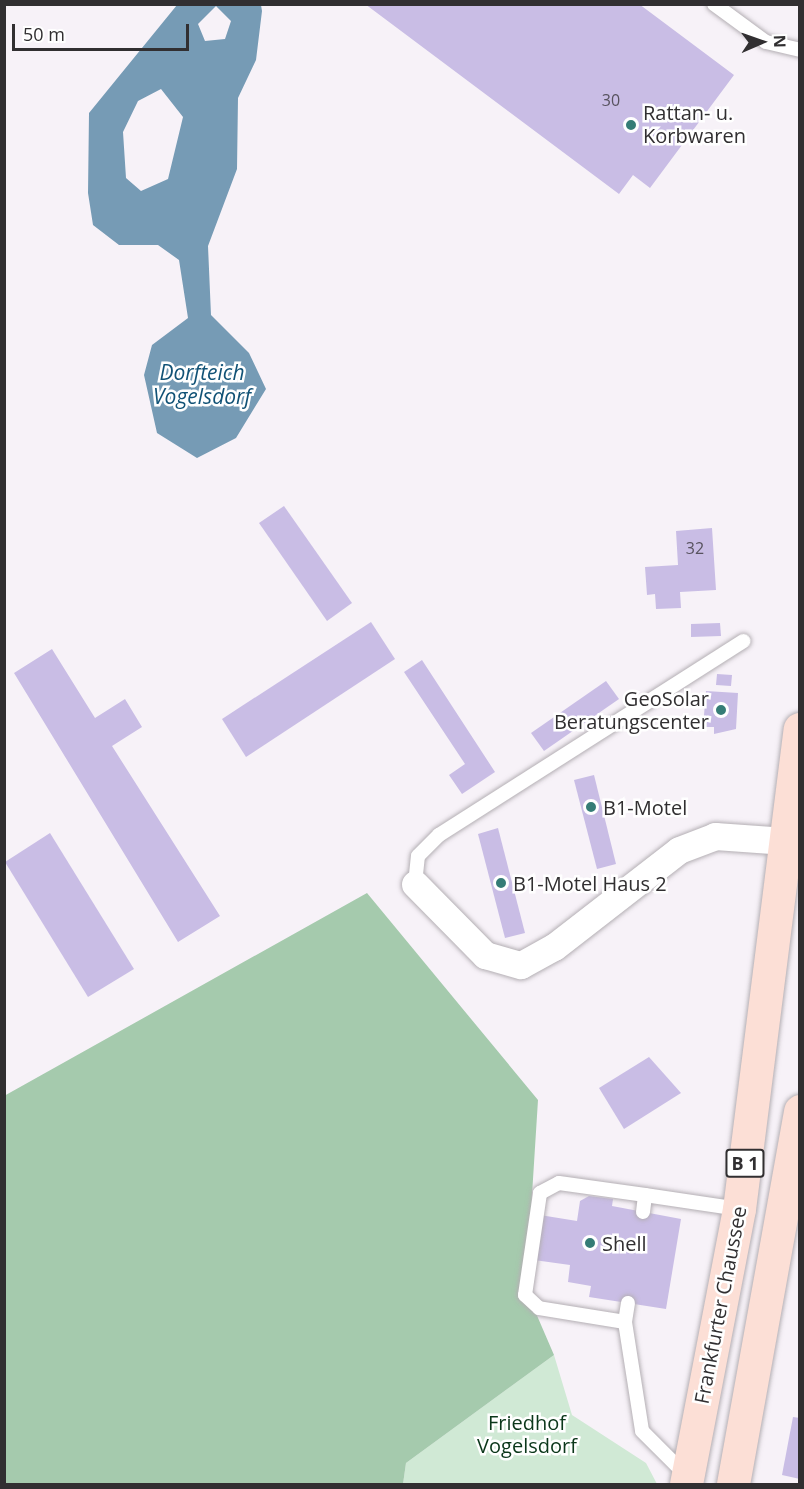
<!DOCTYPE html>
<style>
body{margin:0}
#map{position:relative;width:804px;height:1489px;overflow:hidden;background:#f7f2f8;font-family:"Open Sans",sans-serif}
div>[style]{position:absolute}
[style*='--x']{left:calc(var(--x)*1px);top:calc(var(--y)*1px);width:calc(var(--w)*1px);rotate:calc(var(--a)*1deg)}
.green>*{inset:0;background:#d0e9d5}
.forest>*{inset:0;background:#a5caad}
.water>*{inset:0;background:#769bb5}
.building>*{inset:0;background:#c9bde5}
.roads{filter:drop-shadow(0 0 2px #b4afb4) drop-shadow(0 0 2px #b4afb4)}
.service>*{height:14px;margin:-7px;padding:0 7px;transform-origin:7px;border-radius:7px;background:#fff}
.minor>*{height:27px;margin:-13.5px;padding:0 13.5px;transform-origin:13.5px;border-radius:13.5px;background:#fff}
.primary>*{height:33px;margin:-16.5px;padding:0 16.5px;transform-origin:16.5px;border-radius:16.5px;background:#fcdfd6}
.dots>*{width:16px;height:16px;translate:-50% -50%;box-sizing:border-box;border:3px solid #fff;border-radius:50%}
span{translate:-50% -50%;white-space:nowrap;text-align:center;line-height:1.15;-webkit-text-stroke:5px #fff;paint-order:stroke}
.number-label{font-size:16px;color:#57525e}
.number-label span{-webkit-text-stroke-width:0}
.shield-label span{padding:2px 4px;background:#fff;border:2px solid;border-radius:4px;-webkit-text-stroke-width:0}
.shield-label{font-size:18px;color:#312f31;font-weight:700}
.poi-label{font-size:20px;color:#312f31}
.left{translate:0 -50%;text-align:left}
.right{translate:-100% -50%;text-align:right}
.street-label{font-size:20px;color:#312f31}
.park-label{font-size:20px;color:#0b371a}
.water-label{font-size:21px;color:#115276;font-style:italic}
.frame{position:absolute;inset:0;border:6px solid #312f31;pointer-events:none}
.north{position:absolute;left:732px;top:12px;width:60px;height:60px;-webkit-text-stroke:4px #fff;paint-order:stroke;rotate:88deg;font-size:16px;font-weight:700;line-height:24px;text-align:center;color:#312f31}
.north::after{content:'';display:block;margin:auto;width:21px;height:27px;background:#312f31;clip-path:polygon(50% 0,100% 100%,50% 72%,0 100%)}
.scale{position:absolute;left:12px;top:24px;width:177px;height:27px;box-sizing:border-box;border:3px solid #312f31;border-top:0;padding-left:8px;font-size:18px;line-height:21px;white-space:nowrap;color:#312f31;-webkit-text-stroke:4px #fff;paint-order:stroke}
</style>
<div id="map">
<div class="green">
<div style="clip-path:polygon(554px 1355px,572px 1415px,646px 1463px,657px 1484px,403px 1484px,406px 1463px)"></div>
</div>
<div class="forest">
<div style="clip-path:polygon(367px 893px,538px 1100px,526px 1290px,554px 1355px,406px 1463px,403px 1484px,5px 1484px,4px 1096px)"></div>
</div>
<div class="water">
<div style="clip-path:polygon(evenodd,177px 5px,261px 5px,262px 11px,256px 60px,238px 98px,237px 169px,208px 246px,211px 315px,249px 353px,266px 389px,236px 438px,197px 458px,157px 433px,144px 375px,152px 345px,188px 318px,179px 260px,158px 245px,119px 245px,93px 225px,88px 193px,89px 113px,177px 5px,216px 6px,231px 21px,225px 39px,205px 41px,198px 24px,216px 6px,177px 5px,161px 89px,183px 117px,168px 179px,141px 191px,126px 178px,123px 132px,138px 101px,161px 89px)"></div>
</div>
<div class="building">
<div style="clip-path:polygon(365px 4px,639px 4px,734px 75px,650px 188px,633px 175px,619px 194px)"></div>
<div style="clip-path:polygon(284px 506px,352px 603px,327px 621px,259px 523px)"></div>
<div style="clip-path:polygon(712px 528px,716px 590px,680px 592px,681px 608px,656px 609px,655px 594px,647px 595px,645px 567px,678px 565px,676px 531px)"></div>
<div style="clip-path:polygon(371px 622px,395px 659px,246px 757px,222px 719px)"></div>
<div style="clip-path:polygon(720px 623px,721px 636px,691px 637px,691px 624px)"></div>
<div style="clip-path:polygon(52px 649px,95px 718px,125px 699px,142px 727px,112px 746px,220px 916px,178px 942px,14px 673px)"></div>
<div style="clip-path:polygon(422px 660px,495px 772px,462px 794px,449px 775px,465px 764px,404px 672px)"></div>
<div style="clip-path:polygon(717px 674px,732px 675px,731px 686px,716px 685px)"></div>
<div style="clip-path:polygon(606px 681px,619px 699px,544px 751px,531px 733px)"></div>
<div style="clip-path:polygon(706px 691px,738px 693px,736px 729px,714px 734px,714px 727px,703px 727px)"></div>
<div style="clip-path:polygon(594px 775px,616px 864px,597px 869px,574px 780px)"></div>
<div style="clip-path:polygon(498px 828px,525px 933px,505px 938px,478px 834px)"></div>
<div style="clip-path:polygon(50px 833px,134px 969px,88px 997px,5px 862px)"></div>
<div style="clip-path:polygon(649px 1057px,681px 1093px,624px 1129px,599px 1088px)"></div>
<div style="clip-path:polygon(589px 1196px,613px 1199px,612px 1206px,681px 1219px,666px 1309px,589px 1297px,591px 1286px,568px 1282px,570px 1265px,534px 1260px,540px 1215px,577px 1221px,580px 1201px)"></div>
<div style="clip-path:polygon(793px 1417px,800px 1418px,800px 1479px,782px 1475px)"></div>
</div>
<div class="roads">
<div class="service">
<div style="--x:714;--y:4;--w:64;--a:36.2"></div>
<div style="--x:766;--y:42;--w:35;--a:13"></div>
<div style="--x:415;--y:884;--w:28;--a:-84"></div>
<div style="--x:418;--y:856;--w:30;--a:-45"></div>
<div style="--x:439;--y:835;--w:361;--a:-32.5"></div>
<div style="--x:643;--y:1212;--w:17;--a:-83"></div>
<div style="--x:645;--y:1195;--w:95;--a:8.5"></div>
<div style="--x:628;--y:1303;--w:19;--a:99"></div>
<div style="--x:625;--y:1322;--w:110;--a:81.1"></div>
<div style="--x:642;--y:1431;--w:61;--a:45"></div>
<div style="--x:625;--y:1322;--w:87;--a:-170.8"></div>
<div style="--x:539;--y:1308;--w:19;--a:-137"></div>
<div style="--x:525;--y:1295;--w:103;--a:-81.6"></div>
<div style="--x:540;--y:1193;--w:21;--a:-28"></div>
<div style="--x:559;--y:1183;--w:87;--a:7.9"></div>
</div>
<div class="minor">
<div style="--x:415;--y:884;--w:100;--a:45.4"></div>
<div style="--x:485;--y:955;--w:37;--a:16"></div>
<div style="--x:521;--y:965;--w:38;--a:-29"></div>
<div style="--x:554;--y:947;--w:158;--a:-37.8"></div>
<div style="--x:679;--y:850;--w:39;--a:-21"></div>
<div style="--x:715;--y:836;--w:85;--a:4"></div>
</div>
<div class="primary">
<div style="--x:686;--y:1484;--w:280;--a:-79.1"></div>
<div style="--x:739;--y:1209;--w:484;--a:-82.8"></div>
<div style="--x:733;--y:1484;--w:379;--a:-79.8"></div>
</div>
</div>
<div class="dots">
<div style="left:631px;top:125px;background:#357c76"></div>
<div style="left:721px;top:710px;background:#357c76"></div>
<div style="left:591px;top:807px;background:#357c76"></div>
<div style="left:501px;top:883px;background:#357c76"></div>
<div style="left:590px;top:1243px;background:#357c76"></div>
</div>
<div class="number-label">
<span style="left:611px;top:100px">30</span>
<span style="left:695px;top:548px">32</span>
</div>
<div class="shield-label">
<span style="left:745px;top:1163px">B 1</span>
</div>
<div class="poi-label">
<span class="left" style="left:643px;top:124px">Rattan- u.<br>Korbwaren</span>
<span class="right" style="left:709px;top:710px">GeoSolar<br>Beratungscenter</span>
<span class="left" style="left:603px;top:807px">B1-Motel</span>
<span class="left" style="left:513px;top:883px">B1-Motel Haus 2</span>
<span class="left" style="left:602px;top:1243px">Shell</span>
</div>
<div class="street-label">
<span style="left:720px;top:1305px;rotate:-79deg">Frankfurter Chaussee</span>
</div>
<div class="park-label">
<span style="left:527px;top:1434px">Friedhof<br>Vogelsdorf</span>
</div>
<div class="water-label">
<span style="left:202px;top:384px">Dorfteich<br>Vogelsdorf</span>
</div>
<div class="frame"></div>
<div class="north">N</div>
<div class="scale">50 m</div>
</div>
